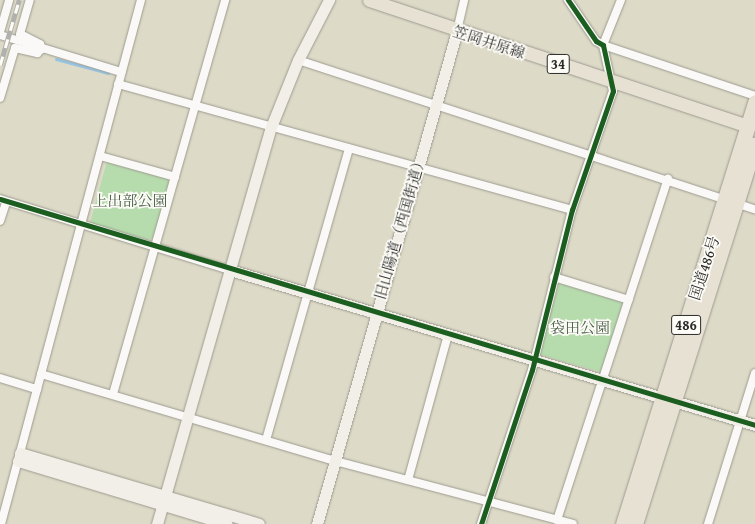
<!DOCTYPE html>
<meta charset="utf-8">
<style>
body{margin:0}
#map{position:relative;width:755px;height:524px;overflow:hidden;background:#dddac7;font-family:"Gentium Book Plus","Noto Serif JP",serif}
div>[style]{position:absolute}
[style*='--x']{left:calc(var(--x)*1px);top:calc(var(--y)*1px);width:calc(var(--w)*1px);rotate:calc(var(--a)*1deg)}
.green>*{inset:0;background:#b6dcad}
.stream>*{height:3px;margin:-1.5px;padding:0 1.5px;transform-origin:1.5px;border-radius:1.5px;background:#97c5e3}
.roads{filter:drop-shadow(0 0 1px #9d9b90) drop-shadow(0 0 1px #9d9b90)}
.street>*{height:8px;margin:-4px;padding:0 4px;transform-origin:4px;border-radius:4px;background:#faf9f7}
.secondary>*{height:11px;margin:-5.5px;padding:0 5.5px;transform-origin:5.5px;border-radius:5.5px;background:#f2efe8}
.primary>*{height:13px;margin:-6.5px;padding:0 6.5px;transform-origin:6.5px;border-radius:6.5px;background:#e7e1d4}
.highway>*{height:15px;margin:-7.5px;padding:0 7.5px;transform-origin:7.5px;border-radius:7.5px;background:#e7e1d4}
.rail>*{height:4.5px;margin-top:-2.25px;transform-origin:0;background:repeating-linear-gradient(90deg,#fdfcf7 0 9px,#b2b1ae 0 18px);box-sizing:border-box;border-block:1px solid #b2b1ae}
.cycleway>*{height:5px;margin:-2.5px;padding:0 2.5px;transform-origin:2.5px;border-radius:2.5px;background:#1b5e20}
span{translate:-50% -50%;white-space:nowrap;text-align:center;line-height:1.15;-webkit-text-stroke:3.5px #fdfcf7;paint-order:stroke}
.shield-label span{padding:1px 3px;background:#fdfcf7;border:1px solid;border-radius:3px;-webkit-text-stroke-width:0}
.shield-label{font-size:14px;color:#2b2b2b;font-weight:700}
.street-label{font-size:15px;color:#2b2b2b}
.park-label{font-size:15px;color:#4b604b}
</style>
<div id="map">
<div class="green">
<div style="clip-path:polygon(107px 161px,167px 178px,169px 182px,154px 237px,148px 240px,90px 223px)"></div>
<div style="clip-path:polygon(560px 281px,623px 302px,601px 372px,538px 354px)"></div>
</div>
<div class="stream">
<div style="--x:56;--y:59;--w:54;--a:15.1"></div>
</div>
<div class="roads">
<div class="street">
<div style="--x:621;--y:0;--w:48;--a:111.8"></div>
<div style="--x:603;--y:45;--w:160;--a:18.5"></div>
<div style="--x:457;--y:31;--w:32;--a:-77"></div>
<div style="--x:0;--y:32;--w:33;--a:-74"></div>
<div style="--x:0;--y:35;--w:127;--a:17"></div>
<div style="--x:298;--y:60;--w:481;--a:18.1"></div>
<div style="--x:118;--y:84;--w:471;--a:15.5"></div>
<div style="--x:0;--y:98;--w:52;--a:-73.3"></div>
<div style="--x:15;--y:48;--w:23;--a:13"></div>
<div style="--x:37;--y:53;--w:6;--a:-39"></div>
<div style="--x:42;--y:49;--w:5;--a:-112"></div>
<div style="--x:40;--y:44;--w:22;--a:-153"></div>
<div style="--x:20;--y:34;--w:35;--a:-74"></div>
<div style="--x:100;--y:156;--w:78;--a:15.6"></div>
<div style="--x:0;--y:199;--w:241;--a:17.2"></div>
<div style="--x:0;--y:221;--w:19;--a:-72"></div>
<div style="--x:554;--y:277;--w:78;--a:17"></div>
<div style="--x:41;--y:374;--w:307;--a:16.5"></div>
<div style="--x:335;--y:461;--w:246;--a:14.8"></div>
<div style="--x:0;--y:378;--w:39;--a:17"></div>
<div style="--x:113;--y:394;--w:410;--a:-74.1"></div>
<div style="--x:266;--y:440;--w:303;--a:-74.1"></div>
<div style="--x:408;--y:480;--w:150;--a:-74.6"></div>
<div style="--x:557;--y:520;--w:359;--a:-72"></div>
<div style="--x:1;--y:524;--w:542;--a:-75.04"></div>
<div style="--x:481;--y:524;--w:162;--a:-71.7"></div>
<div style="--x:532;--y:370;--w:165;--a:-76"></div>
<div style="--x:572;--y:210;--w:126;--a:-71"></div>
<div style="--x:613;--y:91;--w:47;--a:-102.3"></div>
<div style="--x:603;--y:45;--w:8;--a:-150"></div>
<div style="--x:596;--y:41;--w:50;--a:-124.3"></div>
<div style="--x:708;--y:524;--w:158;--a:-72.7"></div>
</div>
<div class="secondary">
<div style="--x:230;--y:270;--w:547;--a:16.45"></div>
<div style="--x:20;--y:453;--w:249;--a:16.5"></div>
<div style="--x:18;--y:461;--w:218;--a:16.8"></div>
<div style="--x:157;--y:524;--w:413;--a:-74"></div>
<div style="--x:271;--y:127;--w:72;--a:-68.1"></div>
<div style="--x:298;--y:60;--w:68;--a:-62.7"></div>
<div style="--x:317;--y:524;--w:512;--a:-74.15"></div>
</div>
<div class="primary">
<div style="--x:369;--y:0;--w:398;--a:18.4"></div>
</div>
<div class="highway">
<div style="--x:623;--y:524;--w:442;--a:-72.6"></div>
<div style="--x:635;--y:524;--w:398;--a:-72.5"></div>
</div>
</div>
<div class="rail">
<div style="--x:0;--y:65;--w:68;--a:-73.7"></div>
</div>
<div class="cycleway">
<div style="--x:0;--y:199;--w:788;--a:16.66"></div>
<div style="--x:481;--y:524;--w:162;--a:-71.7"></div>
<div style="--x:532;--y:370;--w:165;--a:-76"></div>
<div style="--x:572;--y:210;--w:126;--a:-71"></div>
<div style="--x:613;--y:91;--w:47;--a:-102.3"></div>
<div style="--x:603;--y:45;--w:8;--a:-150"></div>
<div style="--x:596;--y:41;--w:50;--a:-124.3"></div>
</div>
<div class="shield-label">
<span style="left:558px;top:64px">34</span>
<span style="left:686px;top:325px">486</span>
</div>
<div class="street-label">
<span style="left:489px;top:42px;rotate:18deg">笠岡井原線</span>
<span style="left:400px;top:227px;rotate:-74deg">旧山陽道（西国街道）</span>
<span style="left:704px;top:268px;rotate:-72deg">国道486号</span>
</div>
<div class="park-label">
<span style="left:130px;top:201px">上出部公園</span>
<span style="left:580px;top:328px">袋田公園</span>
</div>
</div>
